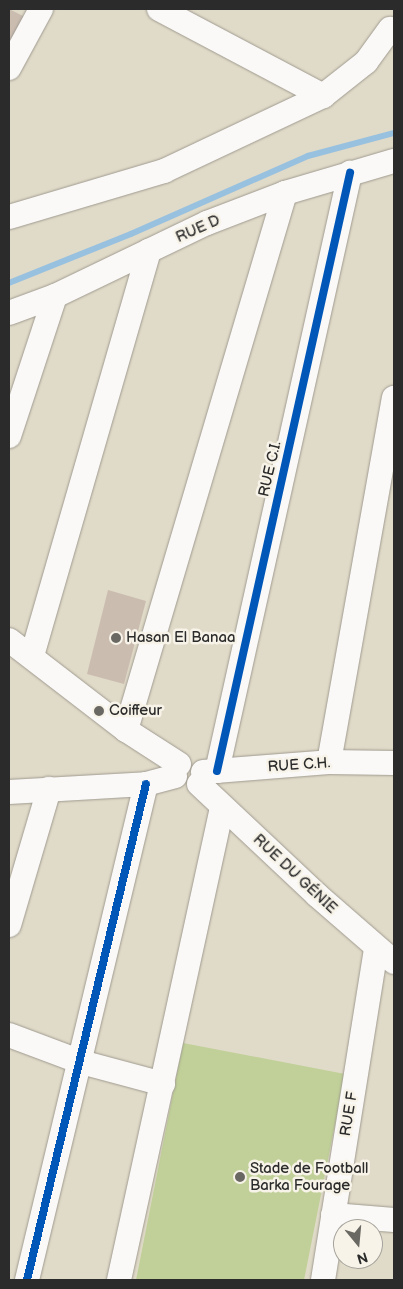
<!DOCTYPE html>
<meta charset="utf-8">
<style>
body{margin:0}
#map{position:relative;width:403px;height:1289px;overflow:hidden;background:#e0dac8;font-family:"Balsamiq Sans",sans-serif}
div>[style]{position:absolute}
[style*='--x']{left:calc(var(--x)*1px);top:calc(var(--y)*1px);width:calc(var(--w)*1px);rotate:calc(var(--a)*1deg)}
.green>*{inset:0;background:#c0d098}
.stream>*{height:5.5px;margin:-2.75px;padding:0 2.75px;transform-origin:2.75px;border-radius:2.75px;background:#98c1e0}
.building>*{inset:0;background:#cbbcb0}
.roads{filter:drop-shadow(0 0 1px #9f9b90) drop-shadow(0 0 1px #9f9b90)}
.minor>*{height:24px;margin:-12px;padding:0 12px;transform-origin:12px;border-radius:12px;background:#faf9f7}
.cycleway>*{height:8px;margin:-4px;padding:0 4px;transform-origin:4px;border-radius:4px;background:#0057b8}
.dots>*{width:14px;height:14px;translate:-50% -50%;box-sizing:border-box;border:2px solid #f7f3e8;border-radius:50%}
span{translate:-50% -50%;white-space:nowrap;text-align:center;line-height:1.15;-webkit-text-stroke:5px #f7f3e8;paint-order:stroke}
.street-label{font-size:15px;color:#2b2b2b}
.poi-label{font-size:15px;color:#2b2b2b}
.left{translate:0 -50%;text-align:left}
.frame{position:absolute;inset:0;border:10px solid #2b2b2b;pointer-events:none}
.north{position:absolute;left:333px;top:1219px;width:50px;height:50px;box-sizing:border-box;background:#f7f3e8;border:1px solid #a5a39c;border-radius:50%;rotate:163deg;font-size:14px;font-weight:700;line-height:20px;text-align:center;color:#2b2b2b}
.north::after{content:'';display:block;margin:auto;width:18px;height:22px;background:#6a6862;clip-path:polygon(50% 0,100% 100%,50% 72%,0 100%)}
</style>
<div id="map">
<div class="green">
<div style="clip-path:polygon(183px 1043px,345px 1074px,304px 1280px,136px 1280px)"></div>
</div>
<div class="stream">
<div style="--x:9;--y:283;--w:131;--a:-21.9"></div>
<div style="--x:131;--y:234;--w:193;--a:-23.8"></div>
<div style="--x:308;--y:156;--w:89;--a:-15"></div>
</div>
<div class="building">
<div style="clip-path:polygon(9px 9px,25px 17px,9px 51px)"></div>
<div style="clip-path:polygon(108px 590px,146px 601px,124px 684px,87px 674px)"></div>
</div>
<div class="roads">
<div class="minor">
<div style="--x:159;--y:9;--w:186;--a:27.9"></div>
<div style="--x:9;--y:68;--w:67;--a:-61.5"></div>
<div style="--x:9;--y:217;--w:162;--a:-16.5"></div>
<div style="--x:164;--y:171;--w:176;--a:-25.3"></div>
<div style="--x:323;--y:96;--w:55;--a:-38.3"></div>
<div style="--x:366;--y:62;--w:41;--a:-54"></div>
<div style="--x:9;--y:313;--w:49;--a:-20.3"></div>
<div style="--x:55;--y:296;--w:169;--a:-25.7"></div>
<div style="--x:207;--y:223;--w:84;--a:-21"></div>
<div style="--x:285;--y:193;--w:114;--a:-16.4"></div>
<div style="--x:9;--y:436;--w:147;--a:-71.8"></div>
<div style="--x:9;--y:640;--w:148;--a:37.6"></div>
<div style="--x:126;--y:730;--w:63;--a:32.7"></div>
<div style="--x:32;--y:656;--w:422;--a:-73.9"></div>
<div style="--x:126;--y:730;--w:560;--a:-73.51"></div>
<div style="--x:329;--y:762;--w:370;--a:-79.9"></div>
<div style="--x:217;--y:771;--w:613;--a:-77.46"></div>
<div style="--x:203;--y:772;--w:126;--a:-4.5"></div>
<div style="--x:329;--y:762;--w:65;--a:0.9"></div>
<div style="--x:199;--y:784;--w:162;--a:43.2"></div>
<div style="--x:317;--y:895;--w:102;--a:41"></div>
<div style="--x:9;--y:792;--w:137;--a:-3.3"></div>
<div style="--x:146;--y:784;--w:30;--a:-15"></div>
<div style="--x:9;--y:925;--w:142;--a:-73.6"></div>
<div style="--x:9;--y:1035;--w:77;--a:20.6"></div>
<div style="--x:81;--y:1062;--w:85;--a:15"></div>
<div style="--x:333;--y:1215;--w:61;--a:4.7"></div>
<div style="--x:27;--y:1280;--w:510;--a:-76.51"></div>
<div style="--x:119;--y:1280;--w:484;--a:-77.7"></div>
<div style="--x:323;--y:1280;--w:336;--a:-80.9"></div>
</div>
</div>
<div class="cycleway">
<div style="--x:217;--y:771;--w:613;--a:-77.46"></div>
<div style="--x:27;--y:1280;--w:510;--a:-76.51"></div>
</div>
<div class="dots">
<div style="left:116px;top:638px;background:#6a6862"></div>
<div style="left:99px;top:711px;background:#6a6862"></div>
<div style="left:240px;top:1177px;background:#6a6862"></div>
</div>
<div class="street-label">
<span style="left:198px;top:229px;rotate:-24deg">RUE D</span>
<span style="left:270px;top:469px;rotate:-77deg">RUE C.I.</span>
<span style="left:299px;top:765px;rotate:-4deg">RUE C.H.</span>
<span style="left:295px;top:874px;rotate:43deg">RUE DU GÉNIE</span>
<span style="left:349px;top:1114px;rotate:-81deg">RUE F</span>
</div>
<div class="poi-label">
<span class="left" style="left:126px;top:638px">Hasan El Banaa</span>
<span class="left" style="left:109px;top:711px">Coiffeur</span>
<span class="left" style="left:250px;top:1177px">Stade de Football<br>Barka Fourage</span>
</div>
<div class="frame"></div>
<div class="north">N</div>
</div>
